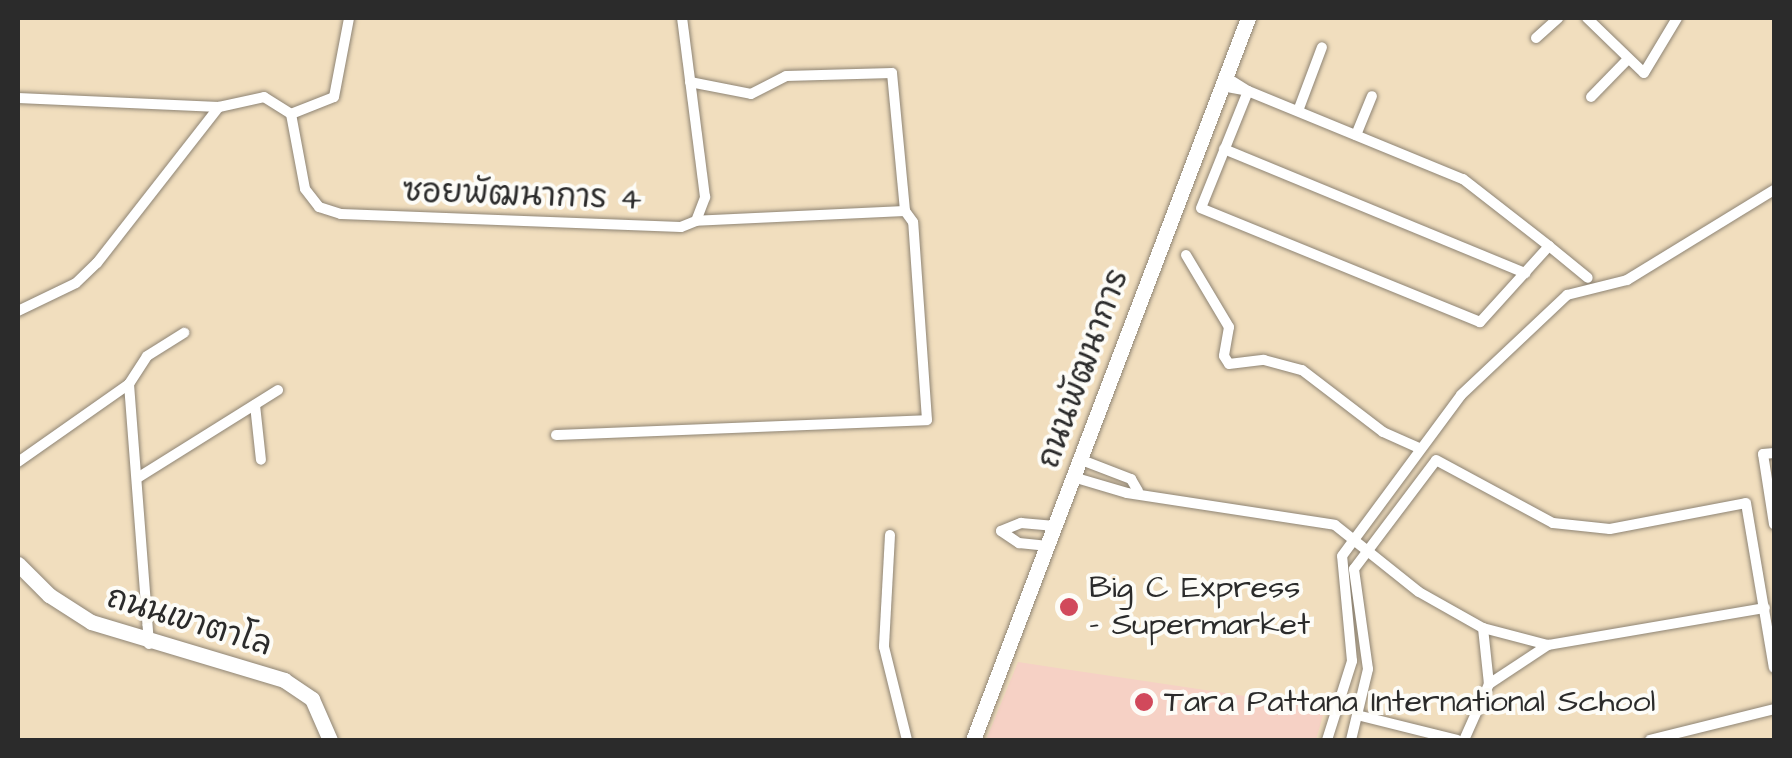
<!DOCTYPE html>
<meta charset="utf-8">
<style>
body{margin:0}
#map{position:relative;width:1792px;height:758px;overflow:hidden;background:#f1debe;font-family:"Architects Daughter","Playpen Sans Thai",sans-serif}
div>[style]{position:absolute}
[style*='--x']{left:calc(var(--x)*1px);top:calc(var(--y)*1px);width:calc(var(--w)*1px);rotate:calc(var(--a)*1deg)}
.built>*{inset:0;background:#f6d1c5}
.roads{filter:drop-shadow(0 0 2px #8e8474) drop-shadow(0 0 2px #8e8474)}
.street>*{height:10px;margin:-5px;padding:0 5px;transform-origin:5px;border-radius:5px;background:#fff}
.secondary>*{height:15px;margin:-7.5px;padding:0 7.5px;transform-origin:7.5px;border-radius:7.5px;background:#fff}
.dots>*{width:28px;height:28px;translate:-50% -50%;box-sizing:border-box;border:5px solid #fdfcf7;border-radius:50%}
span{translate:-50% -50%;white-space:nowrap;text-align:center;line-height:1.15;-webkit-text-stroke:8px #fdfcf7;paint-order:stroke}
.street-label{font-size:32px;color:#2b2b2b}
.poi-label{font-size:32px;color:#2b2b2b}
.left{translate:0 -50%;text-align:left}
.frame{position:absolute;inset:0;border:20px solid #2b2b2b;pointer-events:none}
</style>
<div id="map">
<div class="built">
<div style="clip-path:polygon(1018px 662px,1064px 669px,1325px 708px,1316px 740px,986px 740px)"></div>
</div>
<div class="roads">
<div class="street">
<div style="--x:1587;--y:18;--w:79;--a:44"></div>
<div style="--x:1644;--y:73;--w:64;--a:-59"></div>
<div style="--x:1536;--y:38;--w:30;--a:-42"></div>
<div style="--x:690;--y:82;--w:62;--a:11.1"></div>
<div style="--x:751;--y:94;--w:39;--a:-27"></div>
<div style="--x:786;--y:76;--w:106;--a:-1.6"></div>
<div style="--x:892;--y:73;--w:139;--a:84.6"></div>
<div style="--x:1222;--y:86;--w:26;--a:11"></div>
<div style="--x:1248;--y:91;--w:26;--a:-148"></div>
<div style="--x:1591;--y:97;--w:52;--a:-45.8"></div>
<div style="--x:18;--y:98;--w:201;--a:2.6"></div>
<div style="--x:219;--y:107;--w:46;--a:-12.5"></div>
<div style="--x:264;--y:97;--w:32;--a:32"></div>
<div style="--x:291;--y:114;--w:76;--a:79.4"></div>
<div style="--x:305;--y:189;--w:23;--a:52"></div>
<div style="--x:319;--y:207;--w:23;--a:18"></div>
<div style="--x:341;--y:214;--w:340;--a:2.2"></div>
<div style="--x:681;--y:227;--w:16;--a:-22"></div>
<div style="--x:696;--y:221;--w:26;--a:-69"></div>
<div style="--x:705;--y:197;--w:180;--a:-97.3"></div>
<div style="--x:1298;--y:111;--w:68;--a:-69.4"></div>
<div style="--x:291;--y:114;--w:46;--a:-21.6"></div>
<div style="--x:334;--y:97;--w:80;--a:-79.2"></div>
<div style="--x:1356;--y:135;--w:42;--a:-67.7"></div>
<div style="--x:1224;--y:149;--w:326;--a:22.4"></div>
<div style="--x:1549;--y:246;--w:103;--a:132.2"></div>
<div style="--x:1480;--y:322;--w:301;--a:-157.8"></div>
<div style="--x:1201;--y:208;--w:126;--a:-68.1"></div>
<div style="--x:1248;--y:91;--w:232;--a:22.3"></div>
<div style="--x:1463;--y:179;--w:109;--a:37.9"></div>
<div style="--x:1549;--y:246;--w:50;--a:39.4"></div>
<div style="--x:1186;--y:255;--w:84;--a:59.2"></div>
<div style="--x:1229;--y:327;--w:29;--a:100"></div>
<div style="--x:1224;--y:356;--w:9;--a:58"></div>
<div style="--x:1229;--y:364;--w:35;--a:-7"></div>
<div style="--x:1264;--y:360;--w:39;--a:15"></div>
<div style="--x:1302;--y:370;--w:102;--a:37.4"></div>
<div style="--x:1383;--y:432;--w:39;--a:24"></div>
<div style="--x:18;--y:311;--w:64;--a:-25.8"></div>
<div style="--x:76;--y:283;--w:29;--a:-44"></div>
<div style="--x:97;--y:263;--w:198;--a:-52"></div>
<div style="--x:255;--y:405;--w:55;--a:83.8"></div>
<div style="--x:556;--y:435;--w:371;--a:-2.3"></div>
<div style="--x:927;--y:420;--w:198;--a:-94"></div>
<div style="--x:913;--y:222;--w:14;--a:-126"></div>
<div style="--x:905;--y:211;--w:209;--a:177.3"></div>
<div style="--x:1774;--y:453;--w:11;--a:175"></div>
<div style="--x:1763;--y:454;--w:71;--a:81.1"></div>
<div style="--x:1079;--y:459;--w:56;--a:21"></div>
<div style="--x:1131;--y:479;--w:14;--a:60"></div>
<div style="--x:18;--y:462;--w:136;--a:-35.1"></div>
<div style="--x:139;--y:477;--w:164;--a:-32"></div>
<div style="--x:1073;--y:477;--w:56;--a:16.5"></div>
<div style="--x:1127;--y:493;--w:210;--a:8.7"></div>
<div style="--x:1335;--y:525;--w:107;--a:38.6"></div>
<div style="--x:1419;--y:592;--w:73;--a:29.4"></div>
<div style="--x:1483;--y:628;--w:67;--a:14.7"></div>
<div style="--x:1548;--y:645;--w:220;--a:-9.7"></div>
<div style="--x:1001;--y:531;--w:22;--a:-22"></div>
<div style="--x:1021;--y:523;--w:34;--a:5"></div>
<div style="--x:1001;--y:531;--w:22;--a:34"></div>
<div style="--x:1019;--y:543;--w:27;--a:6"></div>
<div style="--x:890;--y:535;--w:112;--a:93.1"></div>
<div style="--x:884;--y:647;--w:96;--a:76.1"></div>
<div style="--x:1483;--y:628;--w:56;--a:83.9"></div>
<div style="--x:149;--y:644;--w:261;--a:-94.4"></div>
<div style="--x:129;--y:384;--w:33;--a:-57"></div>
<div style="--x:147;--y:356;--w:44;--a:-31.9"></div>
<div style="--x:1357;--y:715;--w:103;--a:14"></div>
<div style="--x:1327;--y:740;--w:83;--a:-72.4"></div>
<div style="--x:1352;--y:661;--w:105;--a:-95.4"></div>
<div style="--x:1342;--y:556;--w:200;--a:-53.5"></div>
<div style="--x:1461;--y:395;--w:146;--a:-43.3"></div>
<div style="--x:1567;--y:295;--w:62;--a:-14"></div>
<div style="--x:1627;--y:280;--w:172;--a:-31.5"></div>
<div style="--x:1351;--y:740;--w:73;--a:-76.5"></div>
<div style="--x:1368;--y:669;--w:101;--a:-98"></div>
<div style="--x:1354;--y:569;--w:136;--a:-53"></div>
<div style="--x:1436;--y:460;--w:133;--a:28.3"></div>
<div style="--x:1553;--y:523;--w:57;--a:6"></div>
<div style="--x:1610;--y:529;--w:138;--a:-10.8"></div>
<div style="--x:1746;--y:503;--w:167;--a:80.4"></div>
<div style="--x:1464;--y:740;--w:61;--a:-65.9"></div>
<div style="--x:1489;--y:684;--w:71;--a:-33.5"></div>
<div style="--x:1650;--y:740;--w:128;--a:-14"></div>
</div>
<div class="secondary">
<div style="--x:18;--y:564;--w:44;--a:45"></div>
<div style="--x:49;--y:595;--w:50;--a:32.7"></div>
<div style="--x:91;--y:622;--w:202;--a:16.7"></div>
<div style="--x:284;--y:680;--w:34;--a:34"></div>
<div style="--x:312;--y:699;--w:45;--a:66.3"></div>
<div style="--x:973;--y:740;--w:773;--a:-69.15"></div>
</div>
</div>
<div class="dots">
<div style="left:1069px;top:607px;background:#d1495b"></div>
<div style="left:1144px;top:702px;background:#d1495b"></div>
</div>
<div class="street-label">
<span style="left:522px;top:196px;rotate:2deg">ซอยพัฒนาการ 4</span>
<span style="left:1084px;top:369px;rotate:-70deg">ถนนพัฒนาการ</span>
<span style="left:189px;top:622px;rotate:17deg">ถนนเขาตาโล</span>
</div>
<div class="poi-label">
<span class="left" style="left:1089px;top:607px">Big C Express<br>- Supermarket</span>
<span class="left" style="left:1164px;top:702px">Tara Pattana International School</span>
</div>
<div class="frame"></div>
</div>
